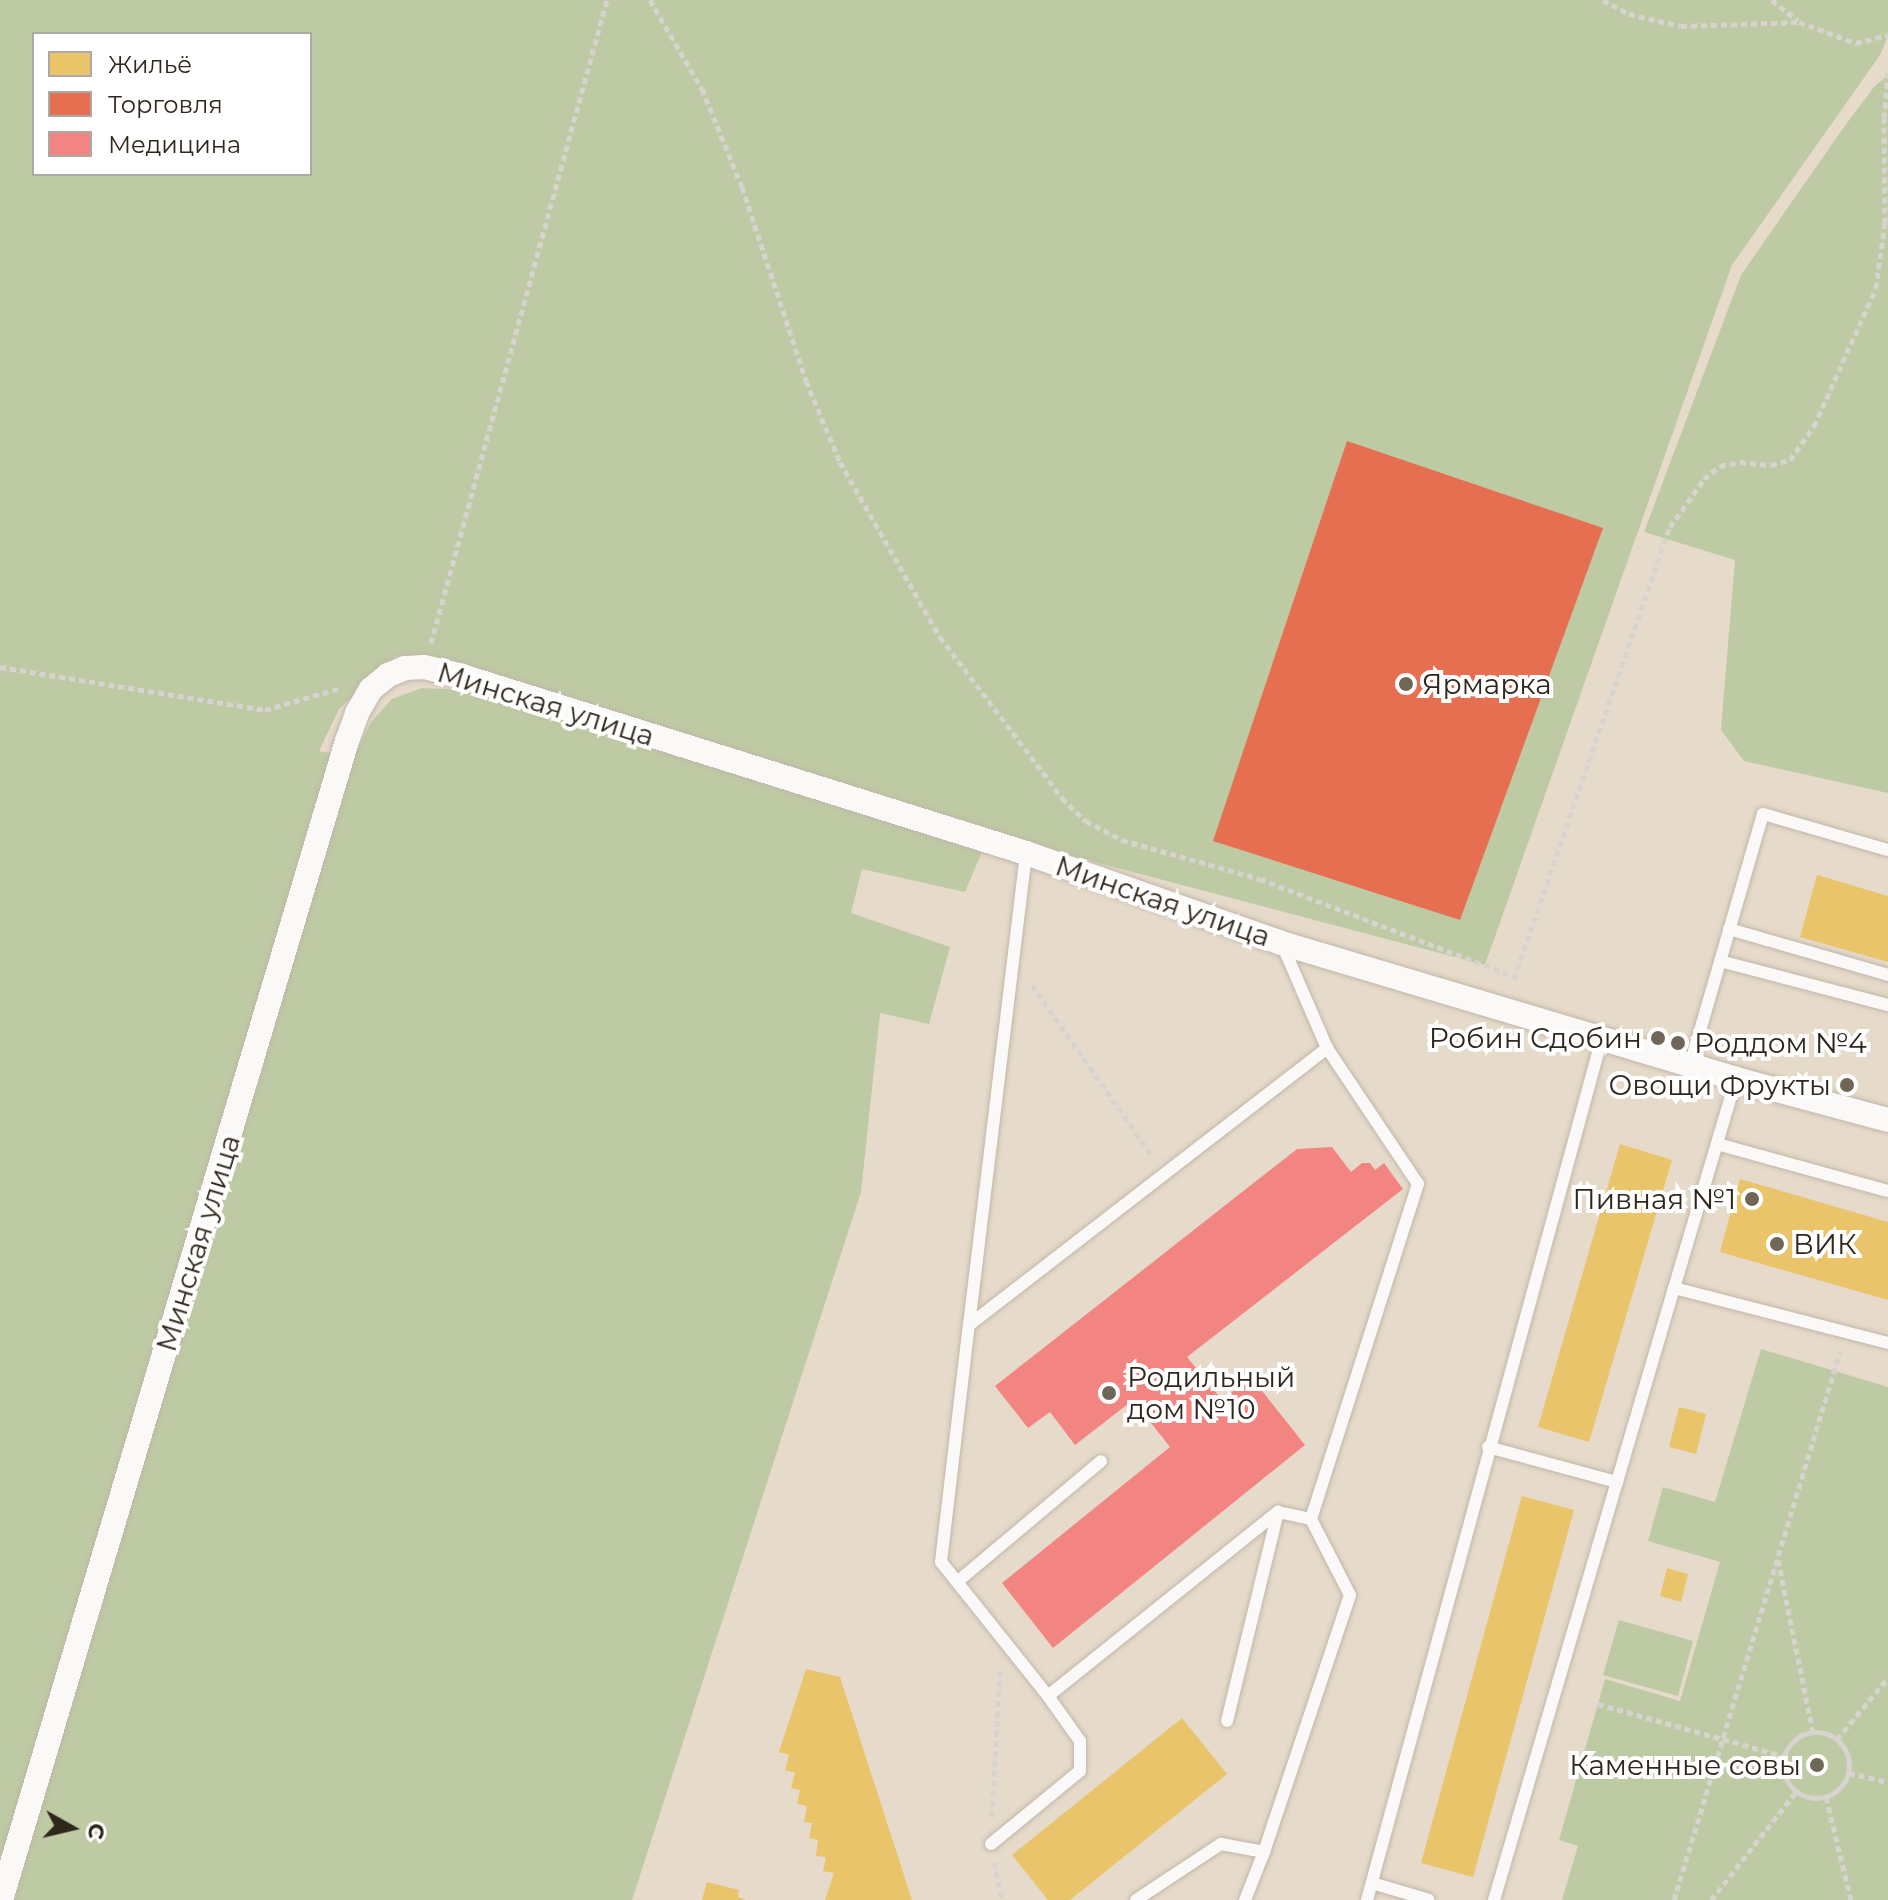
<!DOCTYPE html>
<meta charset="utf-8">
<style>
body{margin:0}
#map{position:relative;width:1888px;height:1900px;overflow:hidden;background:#e6daca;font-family:Montserrat,sans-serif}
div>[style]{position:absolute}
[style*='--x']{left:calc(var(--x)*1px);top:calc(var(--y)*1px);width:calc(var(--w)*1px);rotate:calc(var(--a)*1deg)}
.green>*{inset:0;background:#becaa3}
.homes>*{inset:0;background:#e9c46a}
.shops>*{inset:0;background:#e76f51}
.health>*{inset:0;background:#f28482}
.path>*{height:5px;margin-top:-2.5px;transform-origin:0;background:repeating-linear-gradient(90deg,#d7d3ce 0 6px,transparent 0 10px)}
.path>.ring{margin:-2.5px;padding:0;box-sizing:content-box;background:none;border:5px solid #d7d3ce;border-radius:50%}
.roads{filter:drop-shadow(0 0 2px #c0b7aa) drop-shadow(0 0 2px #c0b7aa)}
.lane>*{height:12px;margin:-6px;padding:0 6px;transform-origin:6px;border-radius:6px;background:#fbf9f7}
.street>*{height:24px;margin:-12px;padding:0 12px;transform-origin:12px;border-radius:12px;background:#fbf9f7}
.dots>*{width:22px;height:22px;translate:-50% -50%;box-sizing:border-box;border:4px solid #fff;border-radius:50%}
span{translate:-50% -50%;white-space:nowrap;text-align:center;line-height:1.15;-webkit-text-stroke:8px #fff;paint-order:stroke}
.poi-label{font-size:28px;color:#2f271b}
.left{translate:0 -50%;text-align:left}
.right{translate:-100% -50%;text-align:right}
.street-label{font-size:28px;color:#2f271b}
.legend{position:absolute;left:32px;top:32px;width:280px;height:144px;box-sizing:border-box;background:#fff;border:2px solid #aca9a4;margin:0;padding:10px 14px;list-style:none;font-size:24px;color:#2f271b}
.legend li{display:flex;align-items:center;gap:16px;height:40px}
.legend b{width:40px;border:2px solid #aca9a4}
.north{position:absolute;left:32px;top:1788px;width:80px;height:80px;-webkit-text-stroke:6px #fff;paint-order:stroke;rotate:98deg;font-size:22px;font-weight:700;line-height:32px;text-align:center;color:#2f271b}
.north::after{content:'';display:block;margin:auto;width:28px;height:36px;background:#2f271b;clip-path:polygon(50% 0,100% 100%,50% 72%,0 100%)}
</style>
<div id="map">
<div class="green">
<div style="clip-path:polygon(evenodd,0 0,1888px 0,1888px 36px,1880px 55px,1732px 265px,1485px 965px,989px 834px,456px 665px,396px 656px,339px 709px,319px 751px,353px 757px,371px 722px,392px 699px,422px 688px,469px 690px,984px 847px,965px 892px,862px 869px,851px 913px,950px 947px,929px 1024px,880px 1013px,861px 1192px,632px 1900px,9px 1900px,0 1896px,0 0,34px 34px,310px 34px,310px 174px,34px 174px,34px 34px)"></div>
<div style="clip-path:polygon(1888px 75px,1888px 793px,1744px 761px,1721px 730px,1735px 560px,1644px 532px,1741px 275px,1844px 127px,1874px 87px)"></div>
<div style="clip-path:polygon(1761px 1349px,1888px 1387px,1888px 1900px,1562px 1900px,1578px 1846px,1559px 1840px,1605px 1679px,1680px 1701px,1720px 1562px,1648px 1541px,1663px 1487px,1715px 1502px)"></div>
<div style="clip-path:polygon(1619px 1620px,1693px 1641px,1678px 1696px,1603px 1675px)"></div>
</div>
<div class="homes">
<div style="clip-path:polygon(1817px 875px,1888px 896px,1888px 962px,1800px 937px)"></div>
<div style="clip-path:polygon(1620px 1144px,1672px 1160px,1589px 1442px,1538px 1427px)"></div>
<div style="clip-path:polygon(1740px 1179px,1888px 1222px,1888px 1300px,1720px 1252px)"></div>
<div style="clip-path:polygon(1679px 1407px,1706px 1414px,1696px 1454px,1669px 1447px)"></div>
<div style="clip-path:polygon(1522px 1496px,1574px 1510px,1473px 1877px,1421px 1863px)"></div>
<div style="clip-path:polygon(1667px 1568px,1688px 1574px,1681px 1602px,1660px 1596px)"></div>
<div style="clip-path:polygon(806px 1669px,840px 1677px,912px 1900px,825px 1900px,834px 1873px,823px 1871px,826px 1857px,816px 1856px,818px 1840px,809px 1838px,812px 1823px,804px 1822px,807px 1806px,797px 1804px,800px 1790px,791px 1788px,795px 1773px,785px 1770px,789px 1755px,779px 1752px)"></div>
<div style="clip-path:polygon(1182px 1718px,1227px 1774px,1070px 1900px,1048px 1900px,1012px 1855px)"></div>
<div style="clip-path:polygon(707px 1882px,739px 1890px,738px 1897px,746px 1900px,702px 1900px)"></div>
</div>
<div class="shops">
<div style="clip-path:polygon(1347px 441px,1603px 528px,1460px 920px,1213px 841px)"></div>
</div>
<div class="health">
<div style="clip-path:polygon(1332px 1147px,1351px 1172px,1362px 1163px,1370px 1163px,1375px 1170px,1384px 1163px,1403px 1189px,1187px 1357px,1222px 1400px,1251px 1377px,1305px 1445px,1053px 1648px,1002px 1583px,1170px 1447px,1133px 1400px,1075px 1445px,1050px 1412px,1028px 1428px,995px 1386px,1297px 1149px)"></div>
</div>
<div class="path">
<div style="--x:650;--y:0;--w:103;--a:59.7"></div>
<div style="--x:702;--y:89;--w:106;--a:67.8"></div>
<div style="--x:742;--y:187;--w:204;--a:71.7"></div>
<div style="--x:806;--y:381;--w:88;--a:67.2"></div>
<div style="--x:840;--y:462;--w:202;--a:60.3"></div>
<div style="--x:940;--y:637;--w:202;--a:52.8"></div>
<div style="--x:1062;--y:798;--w:33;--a:44"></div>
<div style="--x:1086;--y:821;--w:41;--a:27.8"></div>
<div style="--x:1122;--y:840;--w:143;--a:15.8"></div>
<div style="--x:1260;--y:879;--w:273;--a:21"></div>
<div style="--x:1603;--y:0;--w:30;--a:28"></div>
<div style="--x:1629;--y:14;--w:53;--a:13"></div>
<div style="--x:1681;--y:26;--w:118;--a:-1.9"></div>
<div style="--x:1799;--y:22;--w:61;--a:20.2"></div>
<div style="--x:1856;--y:43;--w:33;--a:-14"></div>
<div style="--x:1772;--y:0;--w:33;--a:39"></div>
<div style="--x:431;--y:643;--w:667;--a:-74.69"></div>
<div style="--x:0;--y:667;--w:268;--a:9.2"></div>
<div style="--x:265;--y:710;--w:78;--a:-16.3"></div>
<div style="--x:1514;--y:979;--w:478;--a:-71"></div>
<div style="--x:1670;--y:527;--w:59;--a:-54.7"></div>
<div style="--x:1704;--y:479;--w:21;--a:-39"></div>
<div style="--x:1720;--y:466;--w:20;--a:-11"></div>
<div style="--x:1740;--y:462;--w:31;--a:6"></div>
<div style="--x:1771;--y:465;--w:20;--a:-15"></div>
<div style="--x:1790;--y:460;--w:42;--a:-54.8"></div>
<div style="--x:1814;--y:426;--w:151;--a:-65.8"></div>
<div style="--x:1876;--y:288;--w:66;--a:-82.1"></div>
<div style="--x:1885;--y:223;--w:105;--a:-90.5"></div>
<div style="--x:1884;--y:118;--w:47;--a:-85.1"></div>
<div style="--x:1032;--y:985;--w:210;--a:54.9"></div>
<div style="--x:1778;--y:1560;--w:176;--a:78.5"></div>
<div style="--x:1598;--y:1704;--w:192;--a:15.7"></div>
<div class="ring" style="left:1783px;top:1732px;width:61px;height:61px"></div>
<div style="--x:1837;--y:1739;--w:80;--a:-50.1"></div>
<div style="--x:1849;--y:1773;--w:40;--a:13"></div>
<div style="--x:1826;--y:1797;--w:106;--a:76.4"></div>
<div style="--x:992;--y:1816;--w:146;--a:-86.9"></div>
<div style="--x:994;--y:1862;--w:39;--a:78"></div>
<div style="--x:1674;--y:1900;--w:573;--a:-73.15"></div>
<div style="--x:1711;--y:1900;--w:137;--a:-51.8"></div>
</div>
<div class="roads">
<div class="lane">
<div style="--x:1729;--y:929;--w:166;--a:16.1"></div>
<div style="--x:1720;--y:961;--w:174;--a:14.7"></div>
<div style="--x:1690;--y:1065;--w:261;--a:-73.8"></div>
<div style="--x:1763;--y:814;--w:130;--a:16.1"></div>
<div style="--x:1736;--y:1079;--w:218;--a:106.5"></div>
<div style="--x:1674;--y:1288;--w:221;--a:14.4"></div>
<div style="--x:1717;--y:1144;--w:177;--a:15.4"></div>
<div style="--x:969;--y:1325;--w:475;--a:-83.1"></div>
<div style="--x:1488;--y:1447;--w:134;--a:15.2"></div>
<div style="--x:957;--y:1582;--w:188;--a:-40"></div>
<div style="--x:1048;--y:1696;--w:171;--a:-128.6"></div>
<div style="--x:941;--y:1562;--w:239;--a:-83.3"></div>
<div style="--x:969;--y:1325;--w:453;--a:-37.7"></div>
<div style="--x:1227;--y:1721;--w:215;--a:-76.3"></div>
<div style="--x:991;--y:1844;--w:115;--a:-39.4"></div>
<div style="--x:1080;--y:1771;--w:30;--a:-90"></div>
<div style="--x:1080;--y:1741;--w:55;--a:-125.4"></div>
<div style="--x:1048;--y:1696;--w:295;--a:-38.7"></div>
<div style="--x:1278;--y:1512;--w:34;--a:12"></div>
<div style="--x:1264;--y:1852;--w:271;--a:-71.5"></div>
<div style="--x:1350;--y:1595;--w:85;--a:-117.2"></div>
<div style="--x:1311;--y:1519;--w:352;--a:-72.3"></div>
<div style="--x:1418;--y:1184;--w:164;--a:-123.8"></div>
<div style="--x:1327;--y:1048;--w:113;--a:-113.4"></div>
<div style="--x:1372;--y:1883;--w:59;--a:16.6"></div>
<div style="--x:1136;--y:1900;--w:102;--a:-33.4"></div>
<div style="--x:1221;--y:1844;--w:44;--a:10.5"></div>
<div style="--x:1264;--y:1852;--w:52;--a:111.6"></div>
<div style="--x:1367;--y:1900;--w:893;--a:-74.75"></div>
<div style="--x:1494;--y:1900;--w:638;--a:-73.61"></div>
</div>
<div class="street">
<div style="--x:1;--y:1900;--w:1210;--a:-73.38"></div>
<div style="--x:347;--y:741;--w:30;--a:-70"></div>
<div style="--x:357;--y:713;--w:28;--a:-60"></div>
<div style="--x:371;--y:689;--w:22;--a:-39"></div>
<div style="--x:388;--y:675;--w:18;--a:-22"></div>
<div style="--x:405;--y:668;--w:19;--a:-3"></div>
<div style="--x:424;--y:667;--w:39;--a:13"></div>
<div style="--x:462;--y:676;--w:591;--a:17.42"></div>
<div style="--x:1026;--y:853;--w:270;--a:19.4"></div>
<div style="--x:1281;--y:943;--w:475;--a:16.6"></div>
<div style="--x:1736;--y:1079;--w:157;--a:15.1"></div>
</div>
</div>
<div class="dots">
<div style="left:1406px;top:684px;background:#6f6658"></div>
<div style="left:1658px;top:1038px;background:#6f6658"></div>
<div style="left:1678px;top:1043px;background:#6f6658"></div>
<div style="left:1847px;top:1085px;background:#6f6658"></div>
<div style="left:1752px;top:1199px;background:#6f6658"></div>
<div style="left:1777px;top:1244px;background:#6f6658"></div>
<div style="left:1109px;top:1393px;background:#6f6658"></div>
<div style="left:1817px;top:1765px;background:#6f6658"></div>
</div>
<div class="poi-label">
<span class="left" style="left:1422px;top:684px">Ярмарка</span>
<span class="right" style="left:1642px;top:1038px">Робин Сдобин</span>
<span class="left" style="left:1694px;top:1043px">Роддом №4</span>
<span class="right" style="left:1831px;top:1085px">Овощи Фрукты</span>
<span class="right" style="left:1736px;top:1199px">Пивная №1</span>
<span class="left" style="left:1793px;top:1244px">ВИК</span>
<span class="left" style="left:1127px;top:1393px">Родильный<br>дом №10</span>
<span class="right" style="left:1801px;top:1765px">Каменные совы</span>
</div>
<div class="street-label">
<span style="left:546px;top:704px;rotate:17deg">Минская улица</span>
<span style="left:1163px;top:901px;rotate:19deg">Минская улица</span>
<span style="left:198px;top:1243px;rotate:-73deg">Минская улица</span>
</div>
<ul class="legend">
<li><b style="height:22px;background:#e9c46a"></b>Жильё</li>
<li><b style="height:22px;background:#e76f51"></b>Торговля</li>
<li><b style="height:22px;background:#f28482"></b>Медицина</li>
</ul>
<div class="north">С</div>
</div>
